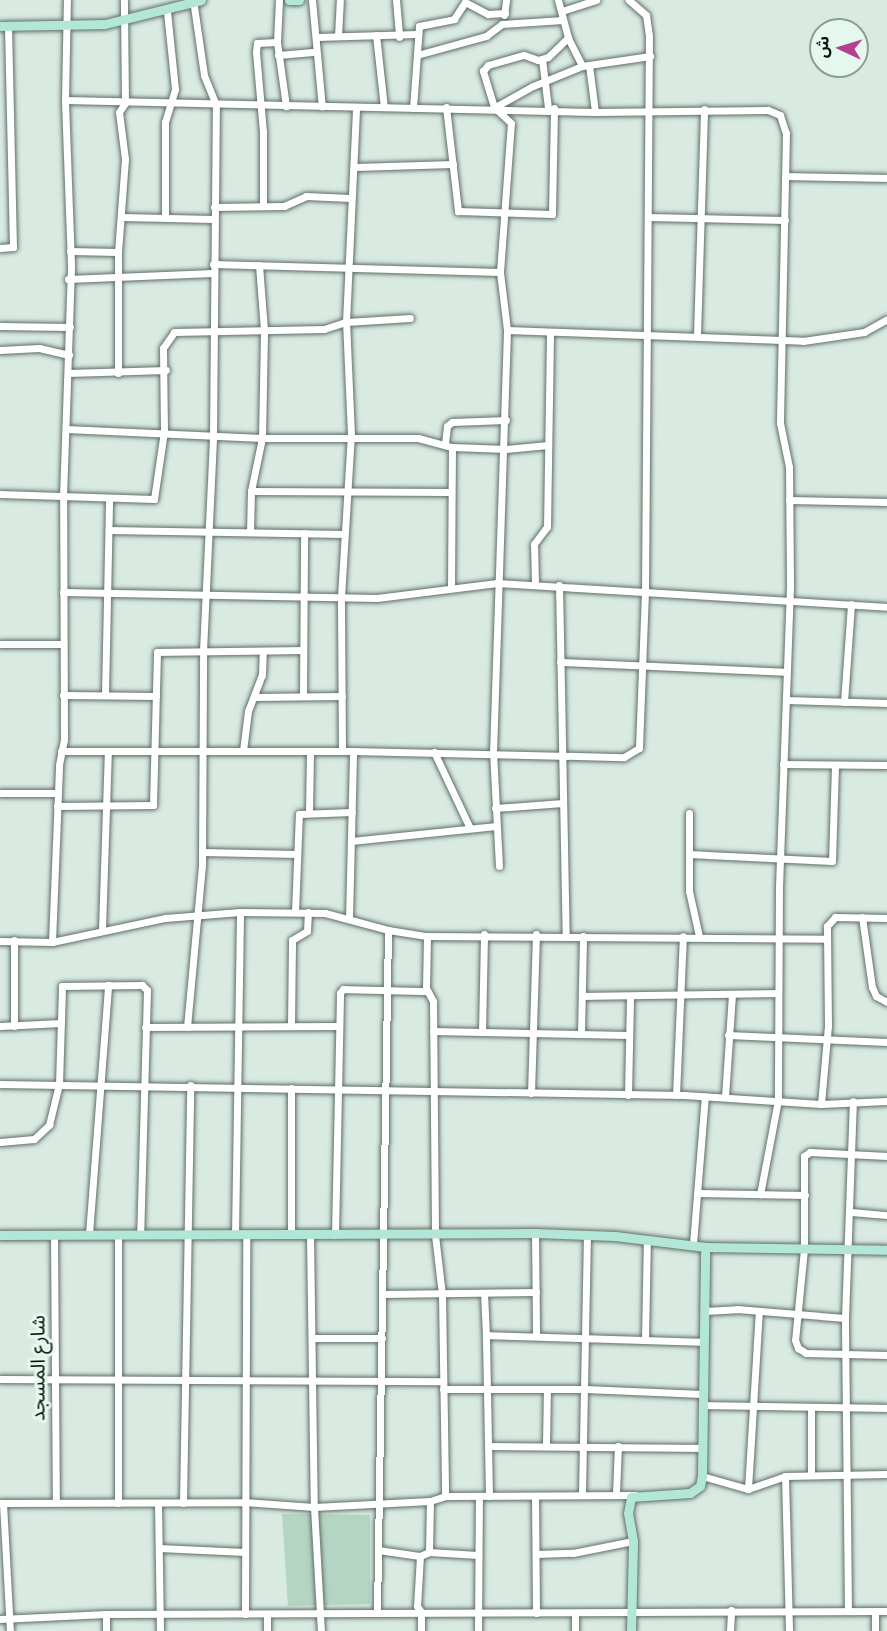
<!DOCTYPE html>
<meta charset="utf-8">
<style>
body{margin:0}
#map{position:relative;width:887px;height:1631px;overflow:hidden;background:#d8eae1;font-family:"Space Grotesk","Noto Sans Arabic",sans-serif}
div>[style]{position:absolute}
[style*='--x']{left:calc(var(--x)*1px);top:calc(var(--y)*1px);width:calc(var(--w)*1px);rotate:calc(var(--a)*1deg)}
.green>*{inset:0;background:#b5d5c4}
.roads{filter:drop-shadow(0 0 2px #5f6f67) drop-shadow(0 0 2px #5f6f67)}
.street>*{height:7px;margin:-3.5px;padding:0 3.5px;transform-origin:3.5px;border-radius:3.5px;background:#fff}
.secondary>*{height:9px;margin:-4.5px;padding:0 4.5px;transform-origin:4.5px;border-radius:4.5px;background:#b2e6d6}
span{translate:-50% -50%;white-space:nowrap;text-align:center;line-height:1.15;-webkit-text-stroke:6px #e5f8ee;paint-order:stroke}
.street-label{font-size:20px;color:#0b110e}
.north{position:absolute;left:809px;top:18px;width:60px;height:60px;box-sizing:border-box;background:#e5f8ee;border:2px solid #8e9c94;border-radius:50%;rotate:274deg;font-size:16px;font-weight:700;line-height:24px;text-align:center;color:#0b110e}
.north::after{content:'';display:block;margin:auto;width:21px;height:27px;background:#b73d90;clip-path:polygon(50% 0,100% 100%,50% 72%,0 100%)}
</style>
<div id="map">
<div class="green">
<div style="clip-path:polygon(282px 1514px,370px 1515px,370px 1604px,288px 1606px)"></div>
</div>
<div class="roads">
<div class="street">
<div style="--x:279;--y:0;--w:42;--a:92.7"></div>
<div style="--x:277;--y:42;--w:65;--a:82"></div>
<div style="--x:312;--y:0;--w:107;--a:84.7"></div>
<div style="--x:396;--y:0;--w:37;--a:85"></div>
<div style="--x:558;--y:0;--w:39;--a:75"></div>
<div style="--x:568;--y:38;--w:31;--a:63"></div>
<div style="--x:562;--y:11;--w:36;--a:-18"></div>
<div style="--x:504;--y:15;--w:15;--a:-82"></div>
<div style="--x:376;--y:35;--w:72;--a:83.7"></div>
<div style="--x:338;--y:36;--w:36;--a:-87"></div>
<div style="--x:317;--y:37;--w:100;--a:-1.7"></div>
<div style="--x:278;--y:55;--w:38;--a:-5"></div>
<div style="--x:417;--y:55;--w:72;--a:-15.4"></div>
<div style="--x:486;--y:36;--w:20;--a:-37"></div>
<div style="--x:502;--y:24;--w:61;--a:-3.8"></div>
<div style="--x:542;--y:59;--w:49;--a:83"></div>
<div style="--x:589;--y:65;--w:47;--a:82.7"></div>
<div style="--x:65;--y:100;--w:530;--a:1.3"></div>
<div style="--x:595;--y:112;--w:173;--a:-0.7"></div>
<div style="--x:768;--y:110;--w:13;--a:23"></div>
<div style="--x:780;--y:115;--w:19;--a:72"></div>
<div style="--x:786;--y:133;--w:290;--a:91.2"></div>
<div style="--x:780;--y:423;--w:45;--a:78.4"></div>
<div style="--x:789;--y:467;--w:120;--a:89.5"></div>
<div style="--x:790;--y:587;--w:299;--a:92.1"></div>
<div style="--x:779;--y:886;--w:214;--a:90.3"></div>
<div style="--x:778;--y:1100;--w:96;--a:100.8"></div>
<div style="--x:497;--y:106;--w:41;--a:-29.1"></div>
<div style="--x:533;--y:86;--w:53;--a:-22.2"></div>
<div style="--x:582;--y:66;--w:69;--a:-8.4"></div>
<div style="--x:446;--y:107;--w:105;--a:83.4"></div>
<div style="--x:458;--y:211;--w:94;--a:1.8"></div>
<div style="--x:552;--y:214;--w:106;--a:-88.9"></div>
<div style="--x:413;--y:108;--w:82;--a:-85.8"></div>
<div style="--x:419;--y:26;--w:36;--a:-11"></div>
<div style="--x:454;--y:19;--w:20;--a:-57"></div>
<div style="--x:465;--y:2;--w:26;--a:28"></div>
<div style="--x:488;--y:14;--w:17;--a:-3"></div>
<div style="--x:355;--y:167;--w:98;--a:-1.8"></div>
<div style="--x:785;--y:176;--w:102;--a:1.1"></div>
<div style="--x:263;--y:206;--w:74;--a:-90"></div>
<div style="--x:263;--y:132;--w:80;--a:-95"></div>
<div style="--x:256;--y:52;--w:9;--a:-84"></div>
<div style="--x:257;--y:43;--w:20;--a:-3"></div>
<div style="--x:214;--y:207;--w:70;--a:-0.8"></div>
<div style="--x:284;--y:206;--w:24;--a:-24"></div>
<div style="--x:306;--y:196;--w:44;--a:2.6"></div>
<div style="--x:121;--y:217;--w:93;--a:1.2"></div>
<div style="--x:648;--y:217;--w:137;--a:1.3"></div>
<div style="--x:165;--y:218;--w:96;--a:-90"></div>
<div style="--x:165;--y:122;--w:34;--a:-73"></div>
<div style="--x:175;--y:89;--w:78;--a:-95.9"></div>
<div style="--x:0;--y:248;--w:13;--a:-4"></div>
<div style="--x:13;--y:247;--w:221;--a:-91.3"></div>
<div style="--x:70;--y:251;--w:48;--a:1.2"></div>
<div style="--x:213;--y:264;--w:287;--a:1.6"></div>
<div style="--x:68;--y:279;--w:145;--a:-2.4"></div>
<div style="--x:0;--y:326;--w:70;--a:0.8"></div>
<div style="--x:507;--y:330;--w:296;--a:2.1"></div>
<div style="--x:803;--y:341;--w:62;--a:-8.4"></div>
<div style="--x:864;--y:332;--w:26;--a:-29"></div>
<div style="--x:697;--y:335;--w:226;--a:-88.2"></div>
<div style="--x:0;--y:350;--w:39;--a:-3"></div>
<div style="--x:39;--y:348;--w:31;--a:13"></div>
<div style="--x:68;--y:373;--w:98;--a:-1.8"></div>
<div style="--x:118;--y:373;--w:121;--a:-90"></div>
<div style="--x:118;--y:252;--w:93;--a:-85.7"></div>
<div style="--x:125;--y:159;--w:47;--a:-97.3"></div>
<div style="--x:119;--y:112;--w:11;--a:-56"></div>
<div style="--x:125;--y:103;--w:103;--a:-90.6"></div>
<div style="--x:66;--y:429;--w:196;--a:2.6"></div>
<div style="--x:262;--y:438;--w:156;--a:0"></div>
<div style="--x:418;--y:438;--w:35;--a:15"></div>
<div style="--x:452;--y:447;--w:54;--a:2.1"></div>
<div style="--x:506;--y:449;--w:42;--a:-5.4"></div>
<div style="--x:445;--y:443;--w:17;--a:-83"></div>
<div style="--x:447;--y:426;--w:6;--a:-39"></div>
<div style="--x:452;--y:422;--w:54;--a:-2.1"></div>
<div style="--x:251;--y:491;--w:200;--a:0.3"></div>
<div style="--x:0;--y:494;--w:154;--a:1.9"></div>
<div style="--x:154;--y:499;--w:69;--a:-81.6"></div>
<div style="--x:164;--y:431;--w:83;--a:-90.7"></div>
<div style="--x:163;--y:348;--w:19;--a:-55"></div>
<div style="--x:174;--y:332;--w:150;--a:-1.1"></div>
<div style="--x:324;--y:329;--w:23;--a:-18"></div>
<div style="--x:346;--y:322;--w:64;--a:-3.6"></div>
<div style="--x:789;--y:500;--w:98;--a:1.2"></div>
<div style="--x:109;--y:530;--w:235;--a:1"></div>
<div style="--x:250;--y:532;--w:41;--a:-88.6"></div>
<div style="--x:251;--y:491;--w:54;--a:-78.3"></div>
<div style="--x:262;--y:438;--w:108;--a:-88.9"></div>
<div style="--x:264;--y:330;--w:65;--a:-94.4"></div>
<div style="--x:535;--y:584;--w:40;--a:-91.4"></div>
<div style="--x:534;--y:544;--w:21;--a:-53"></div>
<div style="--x:547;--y:527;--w:195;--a:-89.1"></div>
<div style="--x:559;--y:585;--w:350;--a:88.9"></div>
<div style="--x:451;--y:588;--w:141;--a:-89.6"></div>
<div style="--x:63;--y:592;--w:314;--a:1.1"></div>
<div style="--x:377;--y:598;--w:121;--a:-7.1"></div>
<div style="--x:497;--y:583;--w:391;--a:3.5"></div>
<div style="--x:0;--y:644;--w:62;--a:0"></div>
<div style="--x:560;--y:662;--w:227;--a:2.5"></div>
<div style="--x:63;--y:695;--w:93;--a:0.6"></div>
<div style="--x:105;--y:695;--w:197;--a:-88.8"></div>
<div style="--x:303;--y:695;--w:162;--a:-89.6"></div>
<div style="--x:254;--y:697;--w:88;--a:-0.7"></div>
<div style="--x:786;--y:700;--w:101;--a:1.7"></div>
<div style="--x:844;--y:702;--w:98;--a:-85.9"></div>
<div style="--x:61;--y:751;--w:292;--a:0"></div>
<div style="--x:353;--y:751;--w:271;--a:1.3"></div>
<div style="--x:624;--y:757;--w:17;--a:-31"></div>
<div style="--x:639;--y:748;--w:156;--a:-87.8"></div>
<div style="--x:645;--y:592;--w:556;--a:-89.59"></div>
<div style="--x:649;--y:36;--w:21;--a:-98"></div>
<div style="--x:646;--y:15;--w:23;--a:-139"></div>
<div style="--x:243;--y:751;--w:40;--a:-82.9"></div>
<div style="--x:248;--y:711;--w:39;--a:-69"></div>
<div style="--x:262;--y:675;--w:24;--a:-88"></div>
<div style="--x:342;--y:751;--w:154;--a:-90.4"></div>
<div style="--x:341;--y:597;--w:162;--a:-86.5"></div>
<div style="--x:351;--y:435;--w:113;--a:-92.5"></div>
<div style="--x:346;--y:322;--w:215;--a:-87.3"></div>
<div style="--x:434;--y:752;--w:84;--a:64.7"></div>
<div style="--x:783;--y:764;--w:104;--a:0.6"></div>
<div style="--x:0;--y:793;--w:57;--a:0"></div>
<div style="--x:57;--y:806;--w:96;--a:-0.6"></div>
<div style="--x:153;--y:805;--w:153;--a:-88.5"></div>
<div style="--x:157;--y:652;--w:145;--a:-0.8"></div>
<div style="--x:495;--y:808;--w:68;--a:-4.2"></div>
<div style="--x:309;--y:811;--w:60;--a:-89"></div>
<div style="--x:689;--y:813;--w:78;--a:90"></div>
<div style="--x:689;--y:891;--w:46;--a:77.5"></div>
<div style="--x:351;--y:841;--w:146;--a:-5.9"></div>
<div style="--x:202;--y:852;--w:95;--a:1.2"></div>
<div style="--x:689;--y:854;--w:143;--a:2.8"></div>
<div style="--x:832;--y:861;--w:96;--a:-88.2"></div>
<div style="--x:499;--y:866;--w:113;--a:-93"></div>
<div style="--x:493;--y:753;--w:423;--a:-88.1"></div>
<div style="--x:507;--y:330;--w:58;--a:-96.9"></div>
<div style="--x:500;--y:272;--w:149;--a:-85.8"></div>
<div style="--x:511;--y:123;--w:23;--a:-137"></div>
<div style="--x:494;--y:107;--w:38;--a:-107"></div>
<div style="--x:483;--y:71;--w:8;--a:-50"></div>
<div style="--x:488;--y:65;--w:37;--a:-16"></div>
<div style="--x:524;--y:55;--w:15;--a:20"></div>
<div style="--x:538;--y:60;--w:10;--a:-17"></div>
<div style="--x:548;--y:57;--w:28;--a:-44"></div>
<div style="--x:295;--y:912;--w:98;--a:-87.7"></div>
<div style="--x:299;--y:814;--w:53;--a:-2.2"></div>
<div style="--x:862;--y:917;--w:71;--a:81.9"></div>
<div style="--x:872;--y:987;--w:10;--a:66"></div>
<div style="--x:876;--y:996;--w:13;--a:29"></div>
<div style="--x:349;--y:919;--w:168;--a:-88.6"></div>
<div style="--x:102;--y:929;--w:178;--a:-88.1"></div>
<div style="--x:427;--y:936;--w:52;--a:91.1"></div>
<div style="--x:426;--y:988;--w:15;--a:62"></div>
<div style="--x:433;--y:1001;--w:234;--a:89.5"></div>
<div style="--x:435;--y:1235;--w:60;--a:83.3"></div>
<div style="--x:442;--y:1295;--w:201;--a:89.1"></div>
<div style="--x:0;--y:941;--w:52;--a:1.1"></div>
<div style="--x:52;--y:942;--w:116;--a:-12"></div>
<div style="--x:165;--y:918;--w:75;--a:-4.6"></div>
<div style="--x:240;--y:912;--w:85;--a:0.7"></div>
<div style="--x:325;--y:913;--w:65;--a:15.1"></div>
<div style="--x:388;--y:930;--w:39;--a:9"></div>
<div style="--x:427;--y:936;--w:399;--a:0.4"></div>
<div style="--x:52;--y:942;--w:177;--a:-87.7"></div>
<div style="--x:59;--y:765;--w:25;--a:-79"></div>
<div style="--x:64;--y:740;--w:243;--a:-90.2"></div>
<div style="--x:63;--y:497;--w:232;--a:-88"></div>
<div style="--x:71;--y:265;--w:165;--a:-92.1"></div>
<div style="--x:65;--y:100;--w:100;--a:-88.9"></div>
<div style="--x:582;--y:996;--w:195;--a:-0.9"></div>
<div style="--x:0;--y:1026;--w:61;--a:-2.8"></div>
<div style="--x:14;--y:1026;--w:86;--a:-90"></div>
<div style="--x:291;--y:1026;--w:86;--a:-89.3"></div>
<div style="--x:292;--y:940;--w:17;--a:-31"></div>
<div style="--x:307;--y:931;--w:19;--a:-87"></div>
<div style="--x:145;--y:1027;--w:194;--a:-0.3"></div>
<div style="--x:187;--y:1027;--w:164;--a:-84.7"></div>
<div style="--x:202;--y:864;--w:213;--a:-89.7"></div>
<div style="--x:203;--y:651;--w:214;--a:-87.3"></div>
<div style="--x:213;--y:437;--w:332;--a:-89.5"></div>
<div style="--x:216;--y:105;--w:32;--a:-112"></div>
<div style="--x:204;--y:75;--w:76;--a:-98.3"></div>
<div style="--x:433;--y:1031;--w:195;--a:1.2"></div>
<div style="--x:482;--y:1032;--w:98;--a:-88.8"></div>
<div style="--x:581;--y:1034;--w:98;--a:-88.8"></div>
<div style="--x:728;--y:1035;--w:159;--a:2.5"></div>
<div style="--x:0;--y:1084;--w:684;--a:0.92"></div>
<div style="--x:684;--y:1095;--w:137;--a:3.8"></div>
<div style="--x:821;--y:1104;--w:66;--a:-2.6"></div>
<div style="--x:291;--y:1088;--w:147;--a:90"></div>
<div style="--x:531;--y:1093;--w:159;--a:-88.2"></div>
<div style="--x:628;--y:1095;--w:99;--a:-88.8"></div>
<div style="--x:676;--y:1095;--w:159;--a:-87.5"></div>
<div style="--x:725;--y:1097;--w:103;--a:-86.1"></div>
<div style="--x:821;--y:1104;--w:78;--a:-84.9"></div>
<div style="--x:828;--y:1026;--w:100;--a:-90.6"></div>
<div style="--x:827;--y:926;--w:12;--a:-48"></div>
<div style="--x:835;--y:917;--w:52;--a:1.1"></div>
<div style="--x:0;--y:1142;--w:34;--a:-5"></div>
<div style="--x:34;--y:1139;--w:21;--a:-43"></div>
<div style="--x:49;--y:1125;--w:42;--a:-76.3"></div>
<div style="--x:59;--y:1084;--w:98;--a:-88.2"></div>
<div style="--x:62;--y:986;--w:80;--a:-0.7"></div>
<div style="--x:142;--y:985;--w:7;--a:45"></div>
<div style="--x:147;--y:990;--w:245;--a:91.6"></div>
<div style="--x:887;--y:1156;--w:77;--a:-177"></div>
<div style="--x:810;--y:1152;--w:7;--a:146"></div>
<div style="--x:804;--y:1156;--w:93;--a:90"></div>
<div style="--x:804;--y:1249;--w:91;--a:95.6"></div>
<div style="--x:795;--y:1340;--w:9;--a:69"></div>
<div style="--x:798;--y:1348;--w:9;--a:32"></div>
<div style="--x:806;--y:1353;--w:81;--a:1.4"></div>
<div style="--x:698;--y:1193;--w:107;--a:1.1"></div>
<div style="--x:851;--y:1212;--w:36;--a:5"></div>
<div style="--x:535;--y:1233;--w:101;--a:89.4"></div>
<div style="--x:54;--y:1234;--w:268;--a:89.6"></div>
<div style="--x:89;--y:1234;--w:250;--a:-85.6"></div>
<div style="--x:235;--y:1235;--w:323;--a:-89.1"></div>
<div style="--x:310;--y:1235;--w:272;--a:89.2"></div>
<div style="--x:314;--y:1507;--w:124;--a:86.8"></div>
<div style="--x:335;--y:1235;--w:242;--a:-88.8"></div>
<div style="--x:340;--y:993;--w:5;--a:-53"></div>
<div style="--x:343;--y:989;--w:84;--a:1.4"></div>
<div style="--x:693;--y:1244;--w:148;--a:-85.4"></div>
<div style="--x:484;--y:1293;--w:42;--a:87.3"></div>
<div style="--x:382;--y:1294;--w:154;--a:-0.7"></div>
<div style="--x:704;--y:1311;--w:33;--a:-3"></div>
<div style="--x:737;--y:1309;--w:108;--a:4.8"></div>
<div style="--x:313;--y:1338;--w:69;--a:0"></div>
<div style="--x:645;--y:1339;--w:100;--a:-88.9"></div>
<div style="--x:0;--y:1379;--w:443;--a:0.3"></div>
<div style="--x:443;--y:1389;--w:142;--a:0"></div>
<div style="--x:585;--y:1389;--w:117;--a:2.4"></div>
<div style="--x:702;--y:1405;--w:185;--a:0.9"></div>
<div style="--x:546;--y:1444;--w:55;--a:-89"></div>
<div style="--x:489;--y:1446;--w:214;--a:0.5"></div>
<div style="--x:811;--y:1475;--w:68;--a:-90"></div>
<div style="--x:702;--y:1476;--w:48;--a:15.8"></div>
<div style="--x:748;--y:1489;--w:39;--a:-19"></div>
<div style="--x:785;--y:1476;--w:102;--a:-1.1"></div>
<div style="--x:785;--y:1476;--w:155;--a:88.5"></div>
<div style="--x:748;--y:1489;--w:178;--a:-86.5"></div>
<div style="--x:582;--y:1493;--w:258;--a:-88.9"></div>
<div style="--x:616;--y:1493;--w:47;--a:-87.6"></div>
<div style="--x:489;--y:1496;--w:161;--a:-91.1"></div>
<div style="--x:486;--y:1335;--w:218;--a:1.8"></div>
<div style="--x:535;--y:1496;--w:117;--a:89.5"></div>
<div style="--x:0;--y:1503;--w:244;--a:-0.2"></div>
<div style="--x:244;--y:1502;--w:70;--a:4.1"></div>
<div style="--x:314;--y:1507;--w:116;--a:-3"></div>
<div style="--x:430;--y:1501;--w:16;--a:-18"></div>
<div style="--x:445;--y:1496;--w:190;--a:-0.3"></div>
<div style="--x:3;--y:1503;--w:128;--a:86.9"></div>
<div style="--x:118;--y:1503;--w:268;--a:-90"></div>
<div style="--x:158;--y:1503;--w:128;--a:89.1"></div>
<div style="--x:183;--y:1503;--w:418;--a:-89"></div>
<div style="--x:159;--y:1548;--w:86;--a:2.7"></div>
<div style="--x:378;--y:1550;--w:42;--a:8.1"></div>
<div style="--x:420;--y:1556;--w:10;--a:-24"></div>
<div style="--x:429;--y:1552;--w:49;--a:3.5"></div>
<div style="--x:429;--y:1552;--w:51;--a:-88.9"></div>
<div style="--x:536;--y:1554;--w:37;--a:-2"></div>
<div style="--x:573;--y:1553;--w:61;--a:-11.3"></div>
<div style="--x:420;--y:1556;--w:50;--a:93.4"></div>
<div style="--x:417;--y:1606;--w:7;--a:56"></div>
<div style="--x:421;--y:1612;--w:19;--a:90"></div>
<div style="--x:848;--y:1611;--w:293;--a:-90.6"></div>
<div style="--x:845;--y:1318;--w:217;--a:-87.9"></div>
<div style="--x:377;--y:1613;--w:683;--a:-89.08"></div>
<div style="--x:245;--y:1614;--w:379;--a:-89.8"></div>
<div style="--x:0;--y:1619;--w:106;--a:-2.7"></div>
<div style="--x:106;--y:1614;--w:781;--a:-0.22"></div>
<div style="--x:106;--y:1631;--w:17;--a:-90"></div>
<div style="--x:267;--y:1631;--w:17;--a:-90"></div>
<div style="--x:478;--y:1631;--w:135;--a:-89.6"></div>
<div style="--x:575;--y:1631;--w:18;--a:-90"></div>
<div style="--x:730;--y:1631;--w:21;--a:-87"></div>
<div style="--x:875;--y:1631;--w:20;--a:-90"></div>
</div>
<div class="secondary">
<div style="--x:289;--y:0;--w:10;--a:0"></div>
<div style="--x:0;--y:26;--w:105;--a:-1.1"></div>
<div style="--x:105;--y:24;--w:99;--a:-14"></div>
<div style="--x:0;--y:1235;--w:535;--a:-0.21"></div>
<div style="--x:535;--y:1233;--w:80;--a:2.1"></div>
<div style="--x:615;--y:1236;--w:91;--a:7"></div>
<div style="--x:705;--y:1247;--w:182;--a:0.9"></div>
<div style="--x:631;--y:1631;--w:90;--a:-88.7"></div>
<div style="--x:633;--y:1541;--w:28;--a:-100"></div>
<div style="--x:628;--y:1513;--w:16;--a:-79"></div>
<div style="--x:631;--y:1497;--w:59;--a:-3.9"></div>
<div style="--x:690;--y:1493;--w:12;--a:-35"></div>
<div style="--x:700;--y:1486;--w:10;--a:-79"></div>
<div style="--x:702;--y:1476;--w:229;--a:-89.2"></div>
</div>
</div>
<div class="street-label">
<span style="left:38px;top:1368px;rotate:-90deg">شارع المسجد</span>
</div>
<div class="north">ش</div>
</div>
